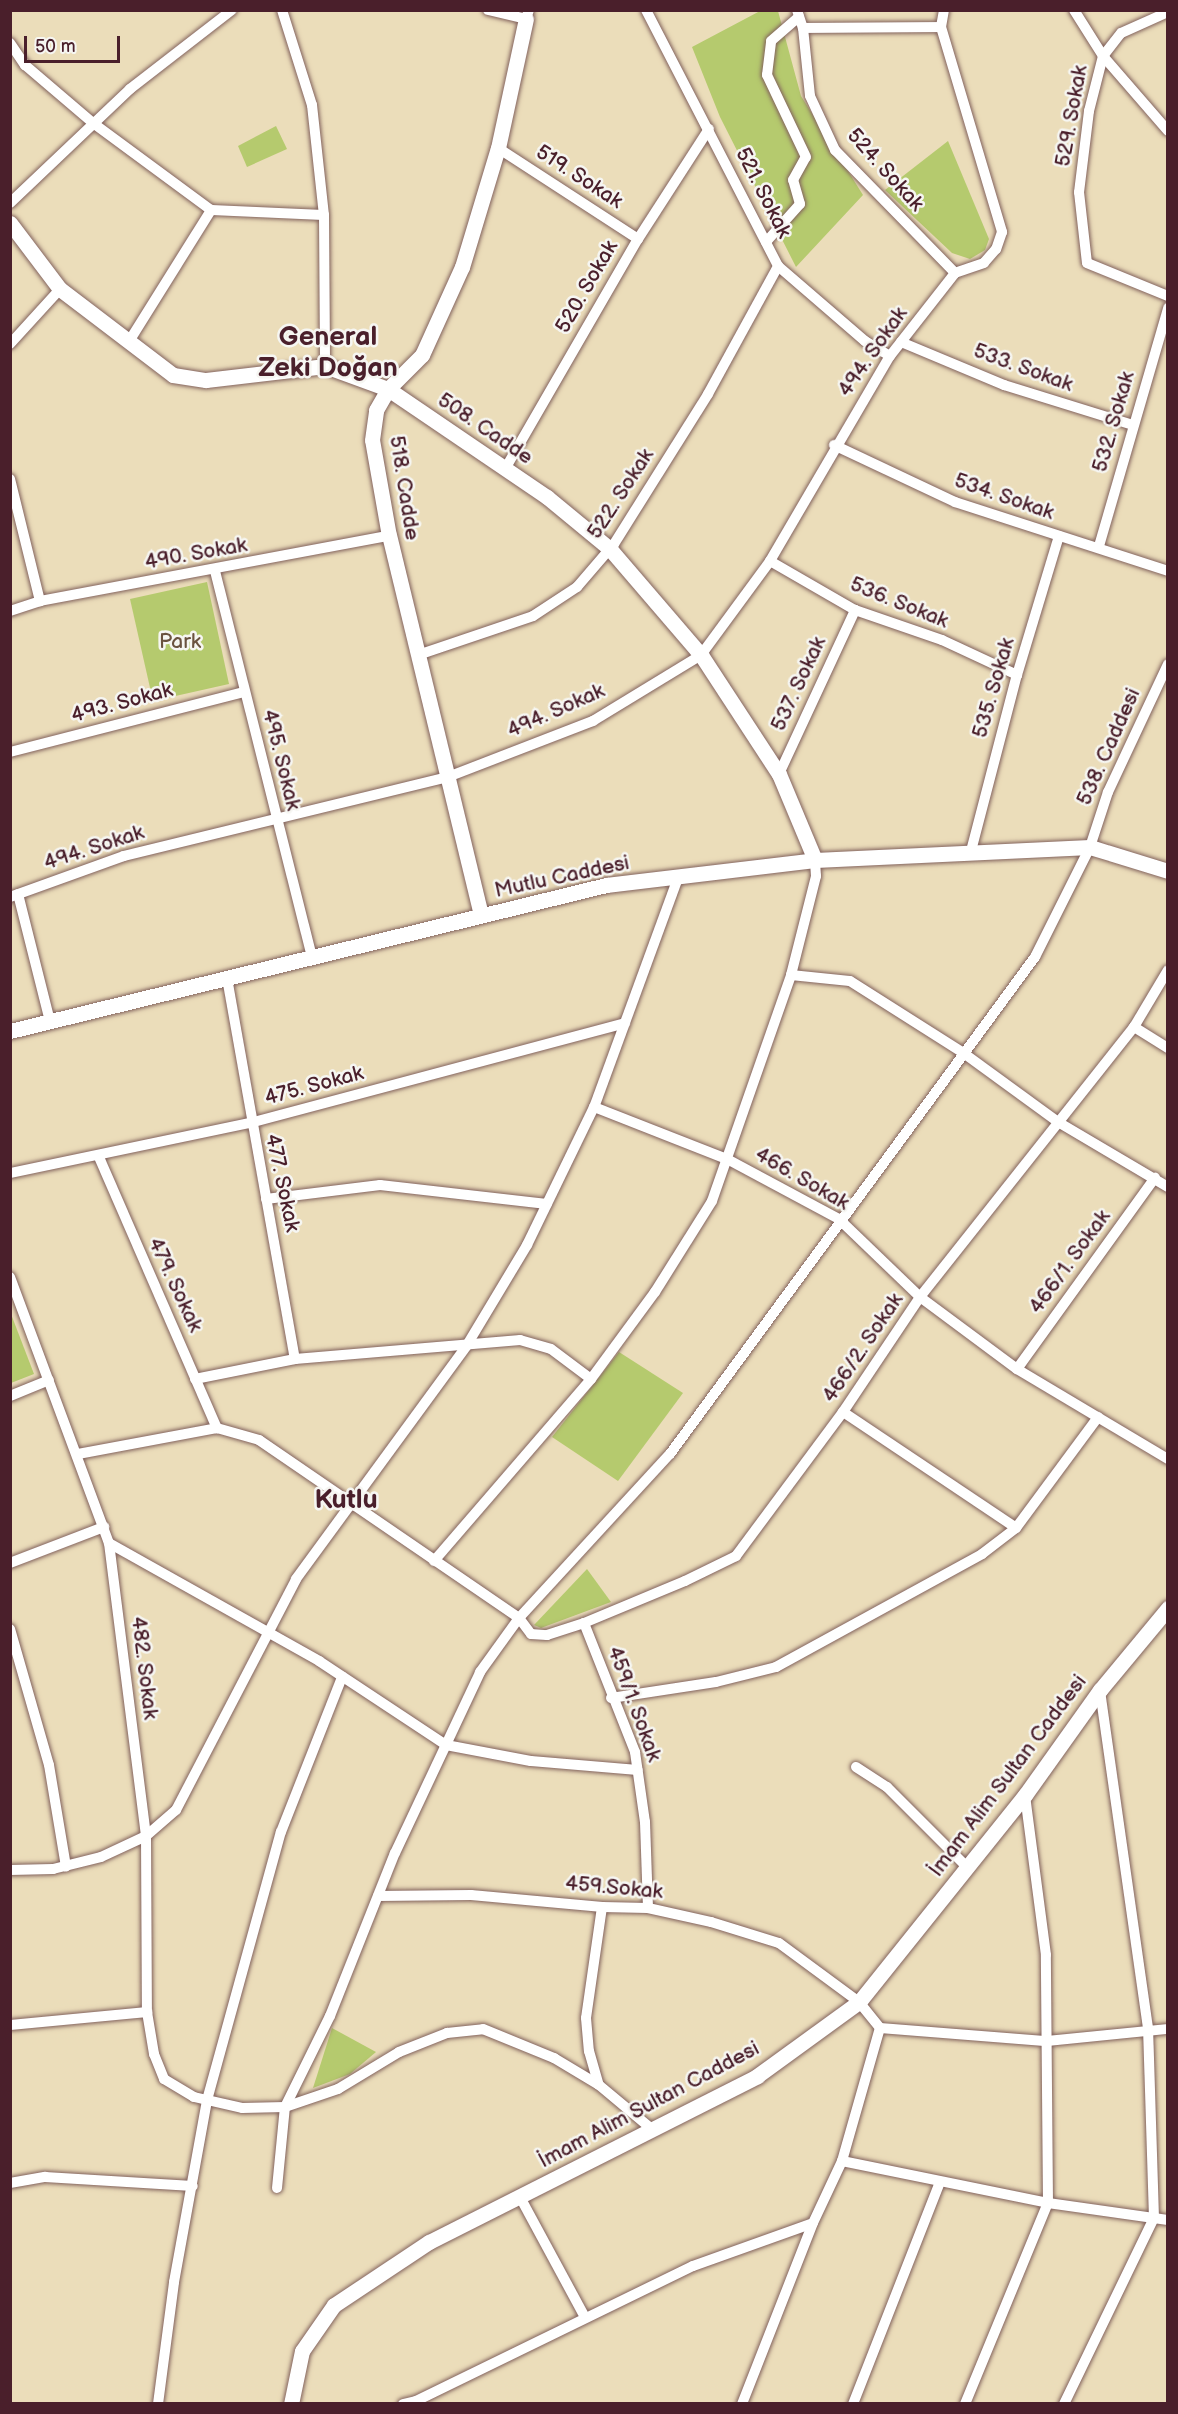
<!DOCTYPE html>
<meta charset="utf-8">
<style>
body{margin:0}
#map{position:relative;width:1178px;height:2414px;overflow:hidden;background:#ebddba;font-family:"Balsamiq Sans",sans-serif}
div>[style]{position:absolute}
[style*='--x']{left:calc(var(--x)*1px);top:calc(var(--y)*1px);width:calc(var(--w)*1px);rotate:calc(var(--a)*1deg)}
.green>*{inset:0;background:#b5ca6e}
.roads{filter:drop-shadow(0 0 2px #82625d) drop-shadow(0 0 2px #82625d)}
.street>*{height:10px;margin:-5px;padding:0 5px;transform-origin:5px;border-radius:5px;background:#fff}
.secondary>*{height:15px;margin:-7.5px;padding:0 7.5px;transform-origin:7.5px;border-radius:7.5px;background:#fff}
span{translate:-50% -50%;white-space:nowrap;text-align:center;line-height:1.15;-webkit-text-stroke:5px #f6f6f2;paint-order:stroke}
.street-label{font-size:21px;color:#4a1f2b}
.park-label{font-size:21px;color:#6a523f}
.district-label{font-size:27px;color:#4a1f2b;font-weight:700}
.frame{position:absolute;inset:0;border:12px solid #4a1f2b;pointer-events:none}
.scale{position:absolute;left:24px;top:36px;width:96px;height:27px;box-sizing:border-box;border:3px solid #4a1f2b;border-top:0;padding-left:8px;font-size:18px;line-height:21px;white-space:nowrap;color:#4a1f2b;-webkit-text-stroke:4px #f6f6f2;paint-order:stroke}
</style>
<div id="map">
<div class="green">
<div style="clip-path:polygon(760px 11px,778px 11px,801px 96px,863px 195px,796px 267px,720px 117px,692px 47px)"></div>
<div style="clip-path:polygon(276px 126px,287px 149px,247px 167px,238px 146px)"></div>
<div style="clip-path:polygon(948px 141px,989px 239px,985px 250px,970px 259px,952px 253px,885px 190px)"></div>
<div style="clip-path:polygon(207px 582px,229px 684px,153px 701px,130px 599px)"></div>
<div style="clip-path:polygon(11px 1314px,34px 1374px,11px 1383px,10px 1383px)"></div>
<div style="clip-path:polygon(619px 1352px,683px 1393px,618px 1481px,552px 1437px)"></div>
<div style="clip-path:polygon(587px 1569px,611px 1602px,541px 1628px,534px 1625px)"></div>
<div style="clip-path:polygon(332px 2028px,376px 2052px,350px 2074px,313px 2088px)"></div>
</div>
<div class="roads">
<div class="street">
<div style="--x:282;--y:10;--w:100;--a:72.5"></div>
<div style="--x:312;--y:105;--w:111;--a:83.8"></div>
<div style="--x:324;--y:215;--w:151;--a:89.6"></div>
<div style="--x:488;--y:10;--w:39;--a:13"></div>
<div style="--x:526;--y:19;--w:9;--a:-72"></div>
<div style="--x:646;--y:10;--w:288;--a:62.7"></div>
<div style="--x:778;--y:266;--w:115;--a:40.8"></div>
<div style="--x:865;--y:341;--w:29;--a:31"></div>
<div style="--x:797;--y:10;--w:19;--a:72"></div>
<div style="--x:803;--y:28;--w:68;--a:84.1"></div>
<div style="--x:810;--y:96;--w:60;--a:65.2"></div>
<div style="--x:835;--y:150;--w:172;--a:45.7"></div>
<div style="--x:944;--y:10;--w:17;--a:100"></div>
<div style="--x:941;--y:27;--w:214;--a:73.4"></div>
<div style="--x:1002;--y:232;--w:18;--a:109"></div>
<div style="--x:996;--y:249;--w:18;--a:131"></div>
<div style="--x:984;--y:263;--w:31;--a:161"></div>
<div style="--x:1074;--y:10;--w:54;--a:57.8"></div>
<div style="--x:1103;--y:56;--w:99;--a:49.1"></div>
<div style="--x:1168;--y:12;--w:51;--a:155.9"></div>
<div style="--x:1121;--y:33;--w:29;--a:128"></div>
<div style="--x:1103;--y:56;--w:57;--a:104.3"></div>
<div style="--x:1089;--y:111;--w:82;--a:97"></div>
<div style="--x:1079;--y:192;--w:71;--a:83.6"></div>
<div style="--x:1087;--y:263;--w:87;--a:22.2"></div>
<div style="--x:803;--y:28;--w:138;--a:-0.4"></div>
<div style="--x:10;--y:43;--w:27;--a:56"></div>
<div style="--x:25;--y:65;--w:89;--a:40.5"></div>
<div style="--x:93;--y:123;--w:147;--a:36.4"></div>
<div style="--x:211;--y:210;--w:113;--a:2.5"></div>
<div style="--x:498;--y:148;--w:167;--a:33"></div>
<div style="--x:10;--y:203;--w:166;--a:-43.5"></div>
<div style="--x:130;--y:89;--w:129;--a:-37.8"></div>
<div style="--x:766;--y:242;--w:51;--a:-48.2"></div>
<div style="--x:800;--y:204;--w:25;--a:-106"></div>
<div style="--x:793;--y:180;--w:26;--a:-61"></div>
<div style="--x:806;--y:157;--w:91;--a:-115.4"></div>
<div style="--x:767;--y:75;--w:34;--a:-83"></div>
<div style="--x:771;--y:41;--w:37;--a:-41"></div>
<div style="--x:901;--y:342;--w:112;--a:22.7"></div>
<div style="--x:1004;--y:385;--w:135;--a:17.2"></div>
<div style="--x:128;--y:343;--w:157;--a:-58"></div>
<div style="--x:10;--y:344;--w:74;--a:-47.7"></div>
<div style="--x:834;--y:445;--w:134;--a:25.2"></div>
<div style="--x:955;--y:502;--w:224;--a:17.9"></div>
<div style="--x:505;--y:469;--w:266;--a:-60"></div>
<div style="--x:638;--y:239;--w:131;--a:-57.2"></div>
<div style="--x:10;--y:479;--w:126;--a:76.2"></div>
<div style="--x:1099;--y:546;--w:248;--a:-73.8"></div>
<div style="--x:770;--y:561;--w:98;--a:30"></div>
<div style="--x:855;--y:610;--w:92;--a:19"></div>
<div style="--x:942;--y:640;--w:83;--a:25"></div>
<div style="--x:215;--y:571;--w:399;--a:75.9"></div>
<div style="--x:10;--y:611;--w:32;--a:-18"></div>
<div style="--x:40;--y:601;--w:355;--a:-10.6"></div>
<div style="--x:418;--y:655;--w:121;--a:-18.7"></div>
<div style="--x:533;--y:616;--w:53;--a:-33.4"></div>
<div style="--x:577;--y:587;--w:57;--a:-49.3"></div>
<div style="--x:614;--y:544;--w:177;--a:-57.9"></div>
<div style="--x:708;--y:394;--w:146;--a:-61.3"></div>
<div style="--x:10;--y:752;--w:242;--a:-14.4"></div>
<div style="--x:779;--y:774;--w:181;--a:-65.1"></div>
<div style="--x:971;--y:851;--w:182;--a:-75.4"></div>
<div style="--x:1017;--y:675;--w:145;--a:-73.2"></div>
<div style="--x:678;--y:878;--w:244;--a:110.1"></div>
<div style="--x:594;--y:1107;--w:143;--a:21.4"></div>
<div style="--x:727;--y:1159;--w:127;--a:28.2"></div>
<div style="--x:839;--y:1219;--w:112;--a:43.9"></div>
<div style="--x:920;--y:1297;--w:121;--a:36.6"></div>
<div style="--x:1017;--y:1369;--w:176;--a:30.8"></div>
<div style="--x:18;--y:894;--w:131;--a:75.9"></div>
<div style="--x:10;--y:897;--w:121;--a:-19.8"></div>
<div style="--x:124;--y:856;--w:330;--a:-13.7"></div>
<div style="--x:445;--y:778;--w:159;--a:-21.1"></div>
<div style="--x:593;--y:721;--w:127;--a:-31.4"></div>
<div style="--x:701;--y:655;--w:117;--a:-53.7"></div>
<div style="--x:770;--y:561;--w:238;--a:-59.7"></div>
<div style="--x:890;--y:356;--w:105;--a:-51.9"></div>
<div style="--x:791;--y:975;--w:59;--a:5.8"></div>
<div style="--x:850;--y:981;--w:133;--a:32.4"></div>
<div style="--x:962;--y:1052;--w:119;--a:36.1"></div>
<div style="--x:1058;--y:1122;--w:128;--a:30.6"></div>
<div style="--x:227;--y:978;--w:387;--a:79.9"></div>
<div style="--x:1134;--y:1027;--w:40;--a:32"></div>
<div style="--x:99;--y:1157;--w:296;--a:66.5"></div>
<div style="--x:10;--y:1173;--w:245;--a:-11.8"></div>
<div style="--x:250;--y:1123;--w:388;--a:-14.9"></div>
<div style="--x:266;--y:1199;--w:115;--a:-7"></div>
<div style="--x:380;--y:1185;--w:168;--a:6.5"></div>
<div style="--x:10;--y:1277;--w:284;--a:69.6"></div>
<div style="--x:109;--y:1543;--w:295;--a:82.8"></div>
<div style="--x:146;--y:1836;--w:176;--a:89.7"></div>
<div style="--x:147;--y:2012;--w:43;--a:80.5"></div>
<div style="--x:154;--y:2054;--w:27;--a:68"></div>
<div style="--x:164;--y:2079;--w:35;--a:31"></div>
<div style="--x:194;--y:2097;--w:49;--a:12.9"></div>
<div style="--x:242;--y:2108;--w:43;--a:-1.3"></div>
<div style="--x:285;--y:2107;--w:56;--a:-18.8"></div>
<div style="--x:338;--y:2089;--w:71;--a:-31.2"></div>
<div style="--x:399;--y:2052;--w:52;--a:-21.6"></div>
<div style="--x:447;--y:2033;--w:36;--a:-6"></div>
<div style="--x:483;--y:2029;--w:77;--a:22.2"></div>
<div style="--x:554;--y:2058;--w:52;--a:31"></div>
<div style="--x:1017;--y:1369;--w:236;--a:-54.2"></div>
<div style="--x:195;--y:1379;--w:102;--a:-11.3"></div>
<div style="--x:295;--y:1359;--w:226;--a:-4.8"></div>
<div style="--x:520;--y:1340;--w:32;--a:16"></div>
<div style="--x:551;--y:1349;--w:50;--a:36.9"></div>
<div style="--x:10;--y:1396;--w:42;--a:-22.3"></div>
<div style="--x:843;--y:1412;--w:208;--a:33.8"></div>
<div style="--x:78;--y:1454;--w:141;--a:-10.6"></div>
<div style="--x:217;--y:1428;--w:44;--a:15.9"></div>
<div style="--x:259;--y:1440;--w:315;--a:34.4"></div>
<div style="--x:519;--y:1618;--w:20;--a:53"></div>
<div style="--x:531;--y:1634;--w:16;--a:4"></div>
<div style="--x:547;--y:1635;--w:39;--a:-18"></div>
<div style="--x:584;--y:1623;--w:109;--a:-22.6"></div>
<div style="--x:685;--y:1581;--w:57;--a:-26.1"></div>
<div style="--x:736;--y:1556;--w:179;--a:-53.4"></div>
<div style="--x:843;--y:1412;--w:138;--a:-56.2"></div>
<div style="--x:920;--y:1297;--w:345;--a:-51.6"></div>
<div style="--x:1134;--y:1027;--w:66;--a:-59.2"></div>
<div style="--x:109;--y:1543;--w:241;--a:29.3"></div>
<div style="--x:319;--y:1661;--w:152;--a:33.5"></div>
<div style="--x:446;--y:1745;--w:86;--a:10.7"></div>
<div style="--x:531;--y:1761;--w:107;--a:4.8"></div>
<div style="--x:434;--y:1561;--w:240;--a:-49.2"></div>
<div style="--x:591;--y:1379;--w:108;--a:-53.7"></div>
<div style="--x:655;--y:1292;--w:107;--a:-57.9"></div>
<div style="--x:712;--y:1201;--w:239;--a:-70.7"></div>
<div style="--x:791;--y:975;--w:102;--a:-75.8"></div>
<div style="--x:816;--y:876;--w:16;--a:-94"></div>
<div style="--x:10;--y:1563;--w:101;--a:-21"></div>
<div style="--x:584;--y:1623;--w:139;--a:68.4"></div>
<div style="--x:635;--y:1752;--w:71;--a:81.9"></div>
<div style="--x:645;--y:1822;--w:86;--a:88"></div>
<div style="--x:10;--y:1629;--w:141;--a:74"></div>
<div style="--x:49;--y:1765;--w:103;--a:80.5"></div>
<div style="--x:611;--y:1698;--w:106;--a:-8.7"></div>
<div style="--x:716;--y:1682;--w:62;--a:-14"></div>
<div style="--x:776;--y:1667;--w:235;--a:-28.7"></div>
<div style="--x:982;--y:1554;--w:43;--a:-37.4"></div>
<div style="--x:1016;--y:1528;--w:138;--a:-53.5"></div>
<div style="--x:856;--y:1767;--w:37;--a:33"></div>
<div style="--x:887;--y:1787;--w:112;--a:45"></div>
<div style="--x:10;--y:1870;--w:43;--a:-1.3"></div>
<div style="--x:53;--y:1869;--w:49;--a:-14"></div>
<div style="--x:101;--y:1857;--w:50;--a:-25"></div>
<div style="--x:146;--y:1836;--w:40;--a:-41"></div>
<div style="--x:176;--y:1810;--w:260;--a:-62.5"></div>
<div style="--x:296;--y:1579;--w:290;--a:-53.8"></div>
<div style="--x:467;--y:1345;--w:117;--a:-59"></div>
<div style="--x:527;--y:1245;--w:153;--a:-64.1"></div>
<div style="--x:378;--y:1896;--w:93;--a:-0.6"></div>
<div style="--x:471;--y:1895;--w:132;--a:5.2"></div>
<div style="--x:602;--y:1907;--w:46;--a:1.2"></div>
<div style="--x:648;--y:1908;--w:65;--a:12.5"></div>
<div style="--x:711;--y:1922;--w:71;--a:17.2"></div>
<div style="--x:779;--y:1943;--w:99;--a:36.4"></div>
<div style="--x:859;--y:2002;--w:33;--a:51"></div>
<div style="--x:880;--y:2028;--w:168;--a:4.5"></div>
<div style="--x:1047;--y:2041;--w:122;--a:-5.7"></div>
<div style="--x:602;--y:1907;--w:112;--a:98.2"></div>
<div style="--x:586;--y:2018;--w:33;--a:85"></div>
<div style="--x:589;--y:2051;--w:35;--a:74"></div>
<div style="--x:599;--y:2085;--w:70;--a:39.8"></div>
<div style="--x:10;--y:2025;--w:138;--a:-5.4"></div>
<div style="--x:842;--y:2161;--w:210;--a:11.5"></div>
<div style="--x:1048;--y:2203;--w:121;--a:8.1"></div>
<div style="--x:10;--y:2183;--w:36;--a:-10"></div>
<div style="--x:45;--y:2177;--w:148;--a:3.5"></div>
<div style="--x:277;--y:2188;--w:81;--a:-84.4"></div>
<div style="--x:285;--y:2107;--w:102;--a:-63.7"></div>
<div style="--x:330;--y:2016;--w:175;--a:-68.3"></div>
<div style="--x:395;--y:1853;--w:200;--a:-64.8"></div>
<div style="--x:480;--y:1672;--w:67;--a:-54.2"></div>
<div style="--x:519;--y:1618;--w:223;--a:-47.4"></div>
<div style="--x:670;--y:1454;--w:617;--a:-53.71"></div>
<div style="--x:1035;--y:957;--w:123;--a:-63.4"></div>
<div style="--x:1090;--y:847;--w:58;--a:-71.9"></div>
<div style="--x:1108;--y:792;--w:141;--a:-64.9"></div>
<div style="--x:520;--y:2197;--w:136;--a:61.6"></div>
<div style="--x:158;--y:2404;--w:123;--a:-82.5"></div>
<div style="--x:174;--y:2282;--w:185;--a:-79.7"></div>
<div style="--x:207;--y:2100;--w:278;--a:-74.6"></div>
<div style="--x:281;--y:1832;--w:167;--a:-68.5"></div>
<div style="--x:403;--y:2404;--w:13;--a:-13"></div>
<div style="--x:416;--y:2401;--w:308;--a:-26"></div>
<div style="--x:693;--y:2266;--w:127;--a:-19.7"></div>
<div style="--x:742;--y:2404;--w:194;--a:-68.6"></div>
<div style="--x:813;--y:2223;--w:68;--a:-64.9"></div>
<div style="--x:842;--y:2161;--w:138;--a:-74.1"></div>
<div style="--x:853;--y:2404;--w:238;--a:-68.6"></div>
<div style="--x:965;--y:2404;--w:217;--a:-67.6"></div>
<div style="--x:1048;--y:2203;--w:248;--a:-90.5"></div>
<div style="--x:1046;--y:1955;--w:161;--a:-97.5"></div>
<div style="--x:1064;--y:2404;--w:207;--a:-64.2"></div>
<div style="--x:1154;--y:2218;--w:190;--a:-91.8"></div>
<div style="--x:1148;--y:2028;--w:341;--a:-98.1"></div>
</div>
<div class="secondary">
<div style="--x:10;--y:223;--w:83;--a:52.9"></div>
<div style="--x:60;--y:289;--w:142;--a:37.3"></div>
<div style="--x:173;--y:375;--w:33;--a:9"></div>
<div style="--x:206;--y:380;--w:120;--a:-6.7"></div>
<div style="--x:325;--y:366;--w:67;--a:20.1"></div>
<div style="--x:388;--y:389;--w:192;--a:34.2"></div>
<div style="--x:547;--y:497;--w:82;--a:39.5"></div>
<div style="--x:610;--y:549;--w:140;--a:49.4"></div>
<div style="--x:701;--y:655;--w:142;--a:56.8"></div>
<div style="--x:779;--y:774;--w:93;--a:67.3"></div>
<div style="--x:481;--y:915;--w:390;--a:-103.6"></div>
<div style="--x:389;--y:536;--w:97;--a:-100"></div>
<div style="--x:372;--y:440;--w:30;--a:-82"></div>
<div style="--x:376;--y:410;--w:24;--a:-60"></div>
<div style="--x:388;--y:389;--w:48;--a:-45"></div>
<div style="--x:422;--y:355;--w:97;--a:-65.6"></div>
<div style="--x:462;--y:267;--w:124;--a:-73.2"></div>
<div style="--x:498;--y:148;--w:132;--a:-77.8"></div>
<div style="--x:10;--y:1031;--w:614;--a:-13.76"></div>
<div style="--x:606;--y:885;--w:210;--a:-6.8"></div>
<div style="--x:815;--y:860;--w:275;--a:-2.7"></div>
<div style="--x:1090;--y:847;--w:82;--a:17.1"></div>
<div style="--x:291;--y:2404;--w:54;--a:-78.3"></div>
<div style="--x:302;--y:2351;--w:56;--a:-55.2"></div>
<div style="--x:334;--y:2305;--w:114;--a:-33.6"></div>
<div style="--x:429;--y:2242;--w:368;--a:-26.8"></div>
<div style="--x:757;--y:2076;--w:126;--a:-36"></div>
<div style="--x:859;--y:2002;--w:265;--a:-51.3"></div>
<div style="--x:1025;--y:1795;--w:129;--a:-54.5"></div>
<div style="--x:1100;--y:1690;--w:107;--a:-50.3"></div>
</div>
</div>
<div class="street-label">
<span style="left:1072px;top:116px;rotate:-80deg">529. Sokak</span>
<span style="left:885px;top:170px;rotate:48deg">524. Sokak</span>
<span style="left:579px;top:177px;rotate:33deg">519. Sokak</span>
<span style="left:763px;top:193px;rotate:63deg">521. Sokak</span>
<span style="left:587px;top:287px;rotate:-60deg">520. Sokak</span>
<span style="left:873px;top:352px;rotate:-55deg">494. Sokak</span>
<span style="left:1023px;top:368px;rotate:20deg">533. Sokak</span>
<span style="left:1114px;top:422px;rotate:-74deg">532. Sokak</span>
<span style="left:485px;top:429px;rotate:34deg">508. Cadde</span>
<span style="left:404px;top:488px;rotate:81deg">518. Cadde</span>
<span style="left:621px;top:494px;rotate:-57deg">522. Sokak</span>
<span style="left:1004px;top:497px;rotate:19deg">534. Sokak</span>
<span style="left:196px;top:554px;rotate:-10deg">490. Sokak</span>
<span style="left:899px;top:603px;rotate:22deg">536. Sokak</span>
<span style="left:799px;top:684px;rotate:-65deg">537. Sokak</span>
<span style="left:994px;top:688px;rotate:-74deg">535. Sokak</span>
<span style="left:122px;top:703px;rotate:-15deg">493. Sokak</span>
<span style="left:556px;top:711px;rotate:-24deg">494. Sokak</span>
<span style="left:1109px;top:747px;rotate:-66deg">538. Caddesi</span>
<span style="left:281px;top:760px;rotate:76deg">495. Sokak</span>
<span style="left:94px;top:848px;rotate:-18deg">494. Sokak</span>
<span style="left:562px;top:877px;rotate:-12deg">Mutlu Caddesi</span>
<span style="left:314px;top:1086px;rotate:-15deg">475. Sokak</span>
<span style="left:802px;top:1179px;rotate:30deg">466. Sokak</span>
<span style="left:282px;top:1183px;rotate:78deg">477. Sokak</span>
<span style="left:1070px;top:1262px;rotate:-54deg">466/1. Sokak</span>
<span style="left:175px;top:1285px;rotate:65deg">479. Sokak</span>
<span style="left:863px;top:1348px;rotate:-56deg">466/2. Sokak</span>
<span style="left:144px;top:1668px;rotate:83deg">482. Sokak</span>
<span style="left:634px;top:1704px;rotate:70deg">459/1. Sokak</span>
<span style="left:1008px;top:1776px;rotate:-53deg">İmam Alim Sultan Caddesi</span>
<span style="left:614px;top:1888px;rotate:5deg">459.Sokak</span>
<span style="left:649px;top:2105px;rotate:-28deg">İmam Alim Sultan Caddesi</span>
</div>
<div class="park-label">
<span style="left:180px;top:642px">Park</span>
</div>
<div class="district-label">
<span style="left:328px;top:353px">General<br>Zeki Doğan</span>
<span style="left:346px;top:1501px">Kutlu</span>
</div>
<div class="frame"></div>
<div class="scale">50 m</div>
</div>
